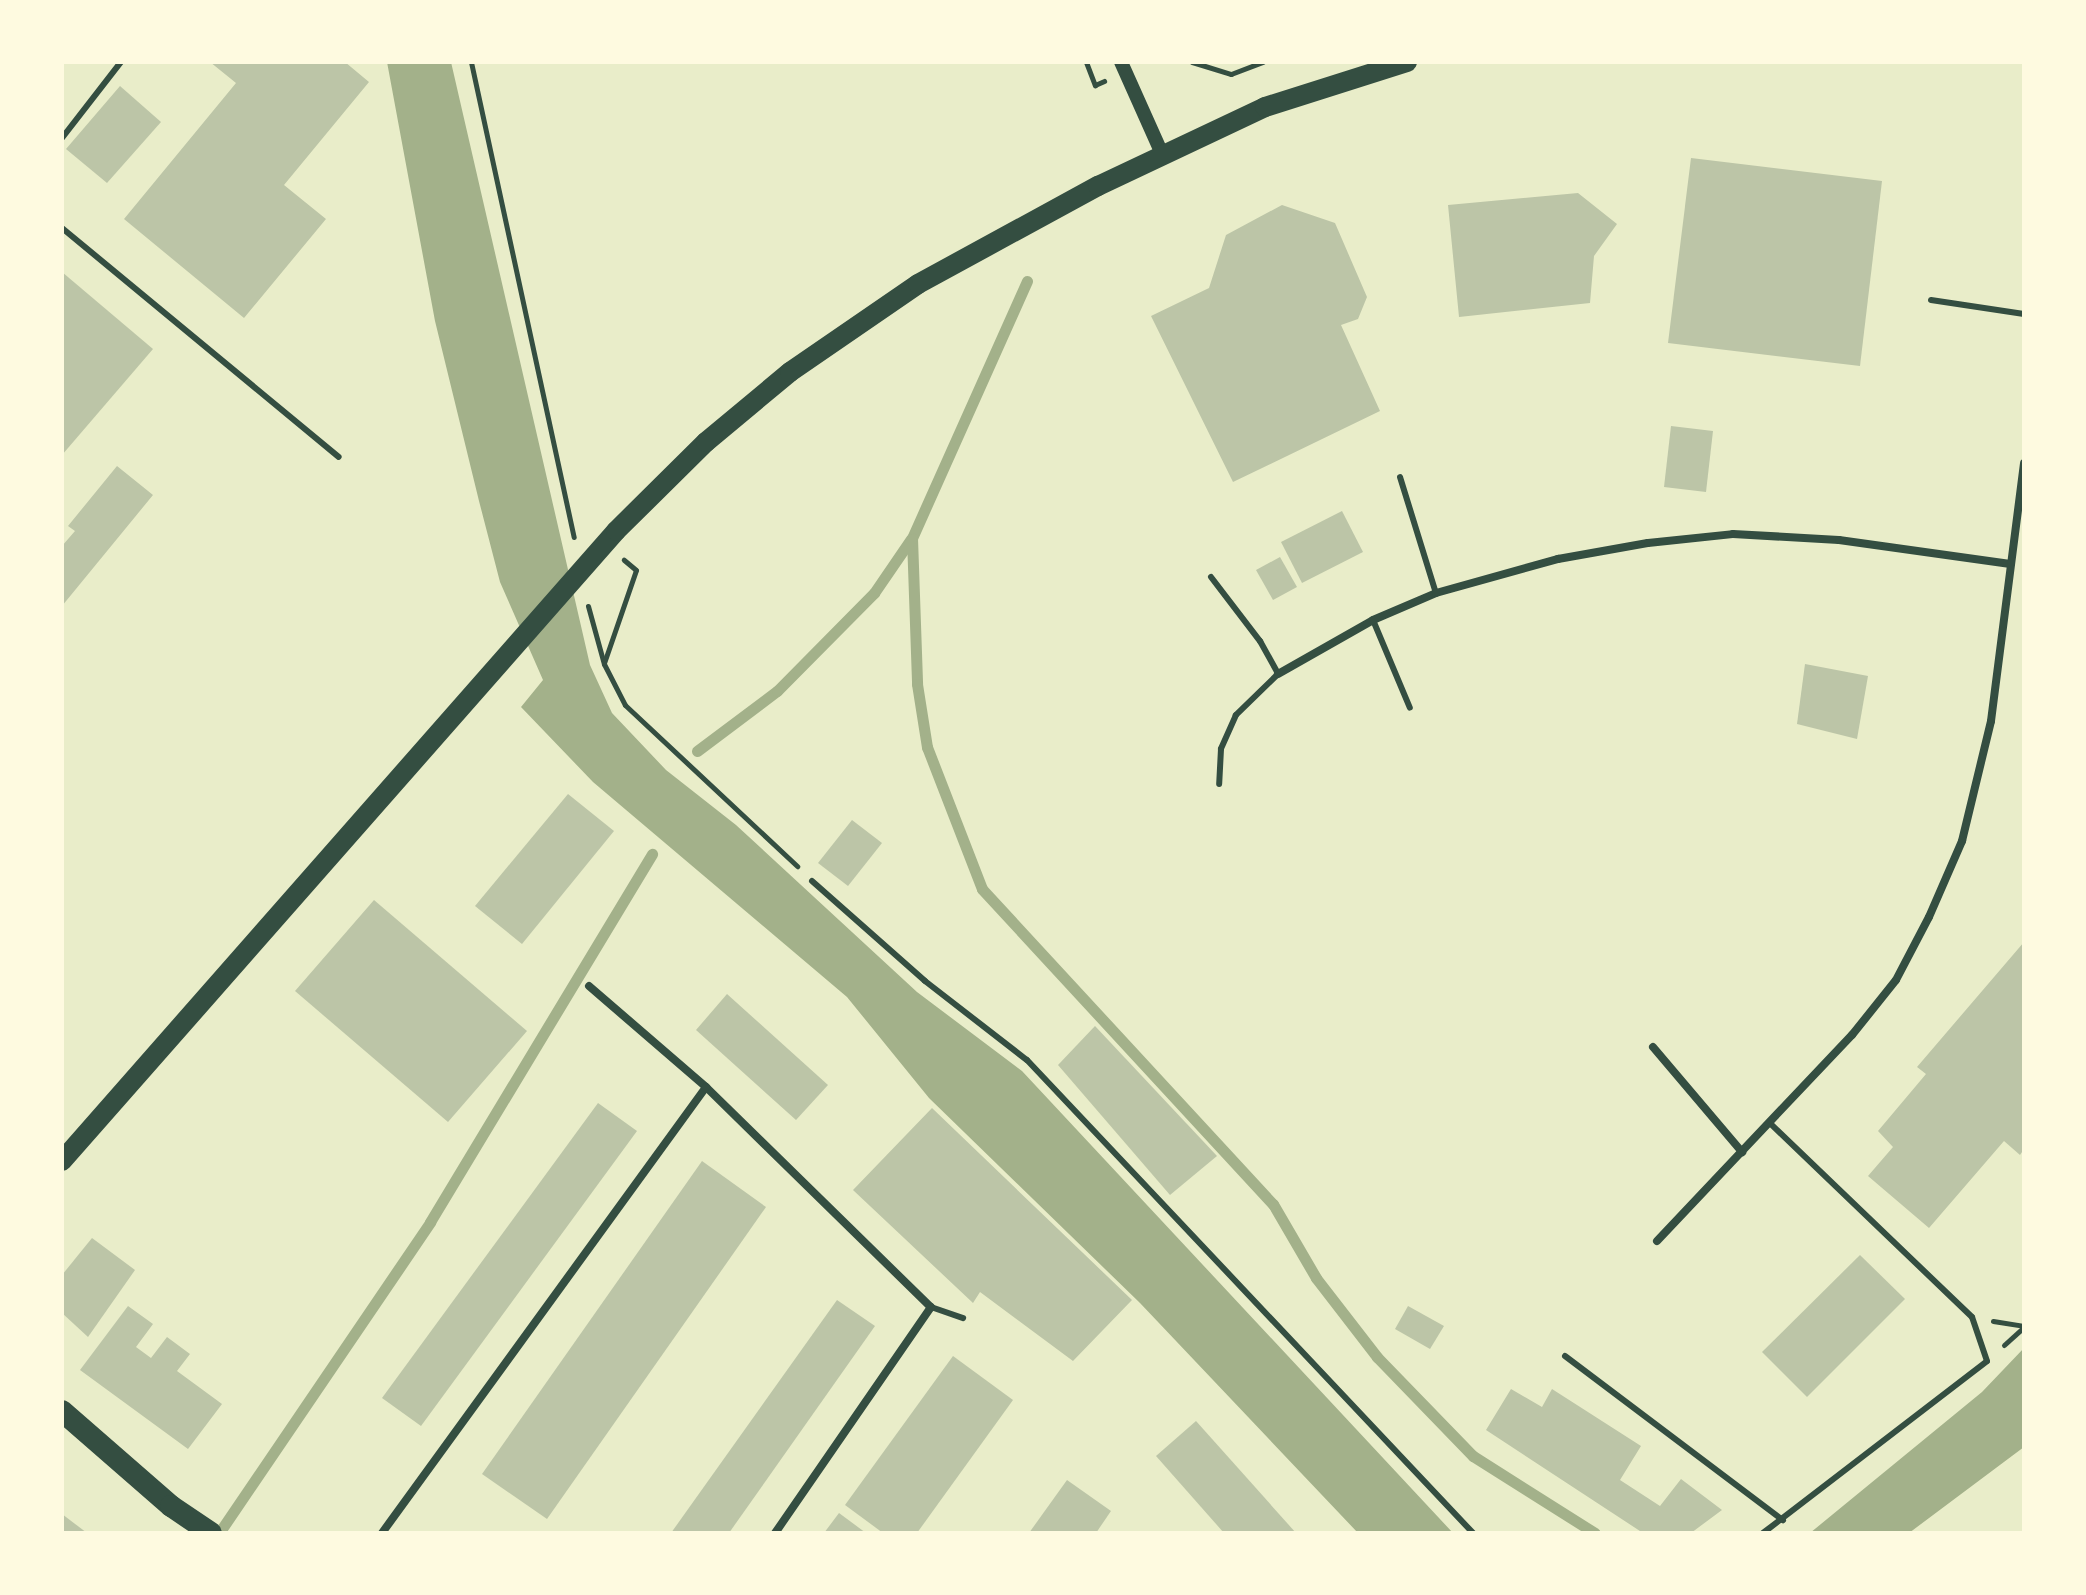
<!DOCTYPE html>
<style>
body{margin:0}
#map{position:relative;width:2086px;height:1595px;overflow:hidden;background:#e9edc9;font-family:"Space Grotesk",sans-serif}
div>[style]{position:absolute}
[style*='--x']{left:calc(var(--x)*1px);top:calc(var(--y)*1px);width:calc(var(--w)*1px);rotate:calc(var(--a)*1deg)}
.water>*{inset:0;background:#a3b18a}
.stream>*{height:11px;margin:-5.5px;padding:0 5.5px;transform-origin:5.5px;border-radius:5.5px;background:#a3b18a}
.building>*{inset:0;background:#bcc5a7}
.path>*{height:5px;margin:-2.5px;padding:0 2.5px;transform-origin:2.5px;border-radius:2.5px;background:#344e41}
.service>*{height:6px;margin:-3px;padding:0 3px;transform-origin:3px;border-radius:3px;background:#344e41}
.minor>*{height:8px;margin:-4px;padding:0 4px;transform-origin:4px;border-radius:4px;background:#344e41}
.tertiary>*{height:14px;margin:-7px;padding:0 7px;transform-origin:7px;border-radius:7px;background:#344e41}
.primary>*{height:20px;margin:-10px;padding:0 10px;transform-origin:10px;border-radius:10px;background:#344e41}
.trunk>*{height:22px;margin:-11px;padding:0 11px;transform-origin:11px;border-radius:11px;background:#344e41}
span{translate:-50% -50%;white-space:nowrap;text-align:center;line-height:1.15;-webkit-text-stroke:7px #fefae0;paint-order:stroke}
.frame{position:absolute;inset:0;border:64px solid #fefae0;pointer-events:none}
</style>
<div id="map">
<div class="water">
<div style="clip-path:polygon(387px 62px,451px 62px,590px 665px,612px 713px,666px 770px,736px 825px,917px 992px,1022px 1071px,1453px 1533px,1358px 1533px,1140px 1303px,929px 1098px,847px 997px,593px 782px,521px 707px,543px 680px,500px 582px,479px 501px,435px 321px)"></div>
<div style="clip-path:polygon(2024px 1348px,2024px 1447px,1909px 1533px,1810px 1533px,1982px 1392px)"></div>
</div>
<div class="stream">
<div style="--x:1027;--y:281;--w:282;--a:114.1"></div>
<div style="--x:912;--y:538;--w:146;--a:88"></div>
<div style="--x:917;--y:684;--w:64;--a:81"></div>
<div style="--x:927;--y:747;--w:152;--a:68.8"></div>
<div style="--x:982;--y:889;--w:429;--a:47.3"></div>
<div style="--x:1273;--y:1204;--w:86;--a:59.8"></div>
<div style="--x:1316;--y:1278;--w:100;--a:52.3"></div>
<div style="--x:1377;--y:1357;--w:138;--a:45.9"></div>
<div style="--x:1473;--y:1456;--w:144;--a:32.3"></div>
<div style="--x:697;--y:751;--w:100;--a:-36.9"></div>
<div style="--x:777;--y:691;--w:138;--a:-45.3"></div>
<div style="--x:874;--y:593;--w:65;--a:-55.6"></div>
<div style="--x:219;--y:1533;--w:376;--a:-55.8"></div>
<div style="--x:430;--y:1222;--w:430;--a:-58.9"></div>
</div>
<div class="building">
<div style="clip-path:polygon(210px 62px,345px 62px,369px 82px,284px 185px,326px 219px,244px 318px,124px 219px,236px 83px)"></div>
<div style="clip-path:polygon(120px 86px,161px 122px,107px 183px,66px 149px)"></div>
<div style="clip-path:polygon(1691px 158px,1882px 181px,1860px 366px,1668px 343px)"></div>
<div style="clip-path:polygon(1578px 193px,1617px 224px,1594px 256px,1590px 303px,1459px 317px,1448px 205px)"></div>
<div style="clip-path:polygon(1282px 205px,1335px 223px,1367px 297px,1358px 319px,1341px 325px,1380px 411px,1233px 482px,1151px 316px,1209px 288px,1226px 235px)"></div>
<div style="clip-path:polygon(62px 272px,153px 349px,62px 455px)"></div>
<div style="clip-path:polygon(1671px 426px,1713px 431px,1706px 492px,1664px 487px)"></div>
<div style="clip-path:polygon(117px 466px,153px 495px,62px 606px,62px 546px,75px 531px,68px 526px)"></div>
<div style="clip-path:polygon(1342px 511px,1363px 552px,1302px 583px,1281px 542px)"></div>
<div style="clip-path:polygon(1280px 557px,1297px 587px,1273px 600px,1256px 570px)"></div>
<div style="clip-path:polygon(1805px 664px,1868px 676px,1857px 739px,1797px 724px)"></div>
<div style="clip-path:polygon(568px 794px,614px 831px,522px 944px,475px 906px)"></div>
<div style="clip-path:polygon(852px 820px,882px 843px,848px 886px,818px 863px)"></div>
<div style="clip-path:polygon(374px 900px,527px 1031px,448px 1122px,295px 991px)"></div>
<div style="clip-path:polygon(2024px 942px,2024px 1149px,2020px 1155px,2004px 1141px,1929px 1228px,1868px 1176px,1893px 1147px,1878px 1131px,1926px 1074px,1917px 1067px)"></div>
<div style="clip-path:polygon(727px 994px,828px 1085px,796px 1120px,696px 1030px)"></div>
<div style="clip-path:polygon(1095px 1026px,1217px 1156px,1170px 1195px,1058px 1065px)"></div>
<div style="clip-path:polygon(598px 1103px,637px 1131px,421px 1426px,382px 1398px)"></div>
<div style="clip-path:polygon(932px 1108px,1132px 1300px,1073px 1361px,980px 1292px,973px 1303px,853px 1190px)"></div>
<div style="clip-path:polygon(702px 1161px,766px 1207px,547px 1519px,482px 1474px)"></div>
<div style="clip-path:polygon(92px 1238px,135px 1270px,88px 1337px,62px 1313px,62px 1275px)"></div>
<div style="clip-path:polygon(1860px 1255px,1905px 1299px,1807px 1397px,1762px 1352px)"></div>
<div style="clip-path:polygon(837px 1300px,875px 1326px,729px 1533px,671px 1533px)"></div>
<div style="clip-path:polygon(128px 1306px,153px 1324px,136px 1347px,151px 1358px,167px 1337px,190px 1354px,177px 1371px,222px 1404px,188px 1449px,80px 1370px)"></div>
<div style="clip-path:polygon(1408px 1306px,1444px 1326px,1430px 1349px,1395px 1329px)"></div>
<div style="clip-path:polygon(953px 1356px,1013px 1400px,917px 1533px,883px 1533px,845px 1505px)"></div>
<div style="clip-path:polygon(1511px 1389px,1542px 1407px,1552px 1389px,1641px 1446px,1620px 1480px,1660px 1506px,1681px 1479px,1722px 1510px,1691px 1533px,1643px 1533px,1486px 1430px)"></div>
<div style="clip-path:polygon(1196px 1421px,1296px 1533px,1224px 1533px,1156px 1456px)"></div>
<div style="clip-path:polygon(1067px 1480px,1111px 1511px,1096px 1533px,1029px 1533px)"></div>
<div style="clip-path:polygon(839px 1513px,866px 1533px,824px 1533px)"></div>
<div style="clip-path:polygon(62px 1514px,87px 1533px,62px 1533px)"></div>
</div>
<div class="path">
<div style="--x:471;--y:62;--w:486;--a:77.8"></div>
<div style="--x:1086;--y:62;--w:25;--a:69"></div>
<div style="--x:1095;--y:85;--w:10;--a:-24"></div>
<div style="--x:1192;--y:62;--w:41;--a:17.1"></div>
<div style="--x:1231;--y:74;--w:34;--a:-21"></div>
<div style="--x:588;--y:606;--w:60;--a:74.6"></div>
<div style="--x:604;--y:664;--w:46;--a:62.9"></div>
<div style="--x:625;--y:705;--w:236;--a:43.1"></div>
<div style="--x:604;--y:663;--w:98;--a:-71"></div>
<div style="--x:636;--y:570;--w:16;--a:-140"></div>
<div style="--x:1993;--y:1321;--w:31;--a:9"></div>
<div style="--x:2004;--y:1345;--w:27;--a:-42"></div>
</div>
<div class="service">
<div style="--x:62;--y:138;--w:96;--a:-52.2"></div>
<div style="--x:62;--y:228;--w:359;--a:39.6"></div>
<div style="--x:1931;--y:300;--w:94;--a:8.6"></div>
<div style="--x:1400;--y:477;--w:121;--a:72.8"></div>
<div style="--x:1211;--y:577;--w:81;--a:52.6"></div>
<div style="--x:1260;--y:641;--w:38;--a:61"></div>
<div style="--x:1278;--y:674;--w:59;--a:135.7"></div>
<div style="--x:1236;--y:715;--w:37;--a:114"></div>
<div style="--x:1221;--y:749;--w:35;--a:93"></div>
<div style="--x:1373;--y:620;--w:95;--a:67.2"></div>
<div style="--x:812;--y:881;--w:151;--a:41.5"></div>
<div style="--x:925;--y:981;--w:129;--a:37.8"></div>
<div style="--x:1027;--y:1060;--w:650;--a:46.68"></div>
<div style="--x:931;--y:1307;--w:34;--a:19"></div>
<div style="--x:1565;--y:1356;--w:273;--a:37"></div>
<div style="--x:1763;--y:1533;--w:282;--a:-37.5"></div>
<div style="--x:1987;--y:1361;--w:46;--a:-108.8"></div>
<div style="--x:1972;--y:1317;--w:280;--a:-136.2"></div>
</div>
<div class="minor">
<div style="--x:1278;--y:674;--w:109;--a:-29.6"></div>
<div style="--x:1373;--y:620;--w:69;--a:-23.2"></div>
<div style="--x:1436;--y:593;--w:127;--a:-15.6"></div>
<div style="--x:1558;--y:559;--w:91;--a:-10.1"></div>
<div style="--x:1648;--y:543;--w:85;--a:-6"></div>
<div style="--x:1733;--y:534;--w:106;--a:3.2"></div>
<div style="--x:1839;--y:540;--w:173;--a:8"></div>
<div style="--x:589;--y:986;--w:155;--a:40.8"></div>
<div style="--x:706;--y:1087;--w:315;--a:44.4"></div>
<div style="--x:931;--y:1307;--w:275;--a:124.6"></div>
<div style="--x:1653;--y:1047;--w:138;--a:49.7"></div>
<div style="--x:1657;--y:1241;--w:284;--a:-46.6"></div>
<div style="--x:1852;--y:1035;--w:70;--a:-51.3"></div>
<div style="--x:1896;--y:980;--w:71;--a:-62.4"></div>
<div style="--x:1929;--y:917;--w:83;--a:-66.5"></div>
<div style="--x:1962;--y:841;--w:123;--a:-76.4"></div>
<div style="--x:1991;--y:721;--w:260;--a:-82.7"></div>
<div style="--x:382;--y:1533;--w:551;--a:-54"></div>
</div>
<div class="tertiary">
<div style="--x:1121;--y:62;--w:103;--a:65.9"></div>
</div>
<div class="primary">
<div style="--x:62;--y:1161;--w:839;--a:-48.67"></div>
<div style="--x:616;--y:531;--w:127;--a:-44.7"></div>
<div style="--x:706;--y:442;--w:109;--a:-39.8"></div>
<div style="--x:790;--y:372;--w:155;--a:-34.5"></div>
<div style="--x:918;--y:284;--w:205;--a:-28.6"></div>
<div style="--x:1098;--y:186;--w:185;--a:-25.3"></div>
<div style="--x:1265;--y:107;--w:149;--a:-17.6"></div>
</div>
<div class="trunk">
<div style="--x:62;--y:1411;--w:145;--a:41.1"></div>
<div style="--x:171;--y:1506;--w:48;--a:34"></div>
</div>
<div class="frame"></div>
</div>
